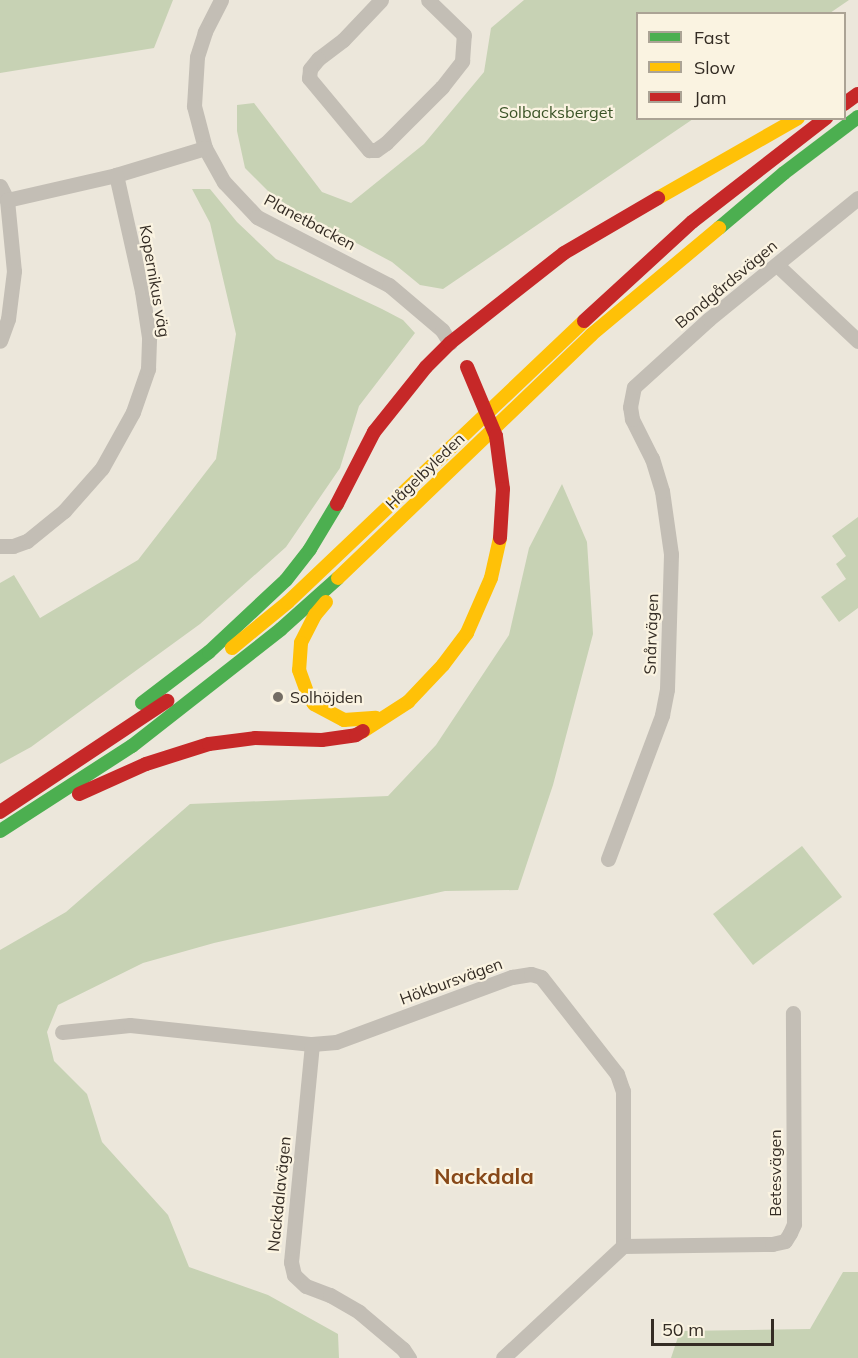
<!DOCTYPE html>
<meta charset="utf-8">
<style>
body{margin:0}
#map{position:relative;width:858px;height:1358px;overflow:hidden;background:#ece7db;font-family:Mulish,sans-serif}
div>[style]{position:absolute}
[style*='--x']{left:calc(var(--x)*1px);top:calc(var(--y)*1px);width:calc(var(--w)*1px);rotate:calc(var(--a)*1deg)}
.green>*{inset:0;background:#c7d2b4}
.street>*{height:15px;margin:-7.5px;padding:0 7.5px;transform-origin:7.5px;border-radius:7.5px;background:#c3beb5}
.fast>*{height:14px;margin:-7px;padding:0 7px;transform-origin:7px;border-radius:7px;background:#4caf50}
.slow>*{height:14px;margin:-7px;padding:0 7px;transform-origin:7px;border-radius:7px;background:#ffc107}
.jam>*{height:14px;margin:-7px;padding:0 7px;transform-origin:7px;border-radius:7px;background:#c62828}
.jam-bridge>*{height:14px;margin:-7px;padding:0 7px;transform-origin:7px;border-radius:7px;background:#c62828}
.dots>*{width:16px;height:16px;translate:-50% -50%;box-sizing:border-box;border:3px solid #faf3e1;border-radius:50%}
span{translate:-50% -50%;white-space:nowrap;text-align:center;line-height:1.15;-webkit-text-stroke:4.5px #faf3e1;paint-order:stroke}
.park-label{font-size:16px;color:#3a5326}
.street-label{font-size:16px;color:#342c24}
.poi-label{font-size:16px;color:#342c24}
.left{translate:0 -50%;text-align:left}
.district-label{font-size:22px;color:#874818;font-weight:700}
.legend{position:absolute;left:636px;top:12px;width:210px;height:108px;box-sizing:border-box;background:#faf3e1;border:2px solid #aba395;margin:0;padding:8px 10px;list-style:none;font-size:18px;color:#342c24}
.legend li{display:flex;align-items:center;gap:12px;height:30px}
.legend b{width:30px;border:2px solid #aba395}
.scale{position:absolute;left:651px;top:1319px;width:123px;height:27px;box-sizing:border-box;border:3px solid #342c24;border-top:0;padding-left:8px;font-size:18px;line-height:21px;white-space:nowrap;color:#342c24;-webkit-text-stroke:4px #faf3e1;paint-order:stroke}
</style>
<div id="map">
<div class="green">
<div style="clip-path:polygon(0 0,173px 0,154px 48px,0 73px)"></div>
<div style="clip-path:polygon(524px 0,849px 0,830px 13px,638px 14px,638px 118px,693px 119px,443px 289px,420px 285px,392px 262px,298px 212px,271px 194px,245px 168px,237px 131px,237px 105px,254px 103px,322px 192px,351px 203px,424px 144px,484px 72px,491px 28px)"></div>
<div style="clip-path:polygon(192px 189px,210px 189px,237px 222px,276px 259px,382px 309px,403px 320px,415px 333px,359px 406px,340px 468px,286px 547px,200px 624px,31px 747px,0 764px,0 583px,14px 575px,40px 618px,138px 560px,216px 459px,236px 334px,210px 223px)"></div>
<div style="clip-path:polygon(562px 484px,587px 542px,593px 634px,553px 785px,518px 890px,445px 891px,214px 943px,143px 963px,58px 1005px,47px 1032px,54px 1061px,87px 1094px,102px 1142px,168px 1215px,189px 1267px,268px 1295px,338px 1334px,339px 1358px,0 1358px,0 950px,66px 912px,190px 804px,388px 796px,436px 745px,509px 635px,529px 548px)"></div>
<div style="clip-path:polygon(858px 517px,858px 608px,839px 622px,821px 597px,846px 579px,836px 564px,846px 556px,832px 536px)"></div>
<div style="clip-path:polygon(802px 846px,842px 897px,753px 965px,713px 914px)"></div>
<div style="clip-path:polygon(843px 1272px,858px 1272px,858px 1358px,671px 1358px,680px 1331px,810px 1329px)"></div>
</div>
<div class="street">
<div style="--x:221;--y:0;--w:36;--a:117"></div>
<div style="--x:205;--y:32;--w:26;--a:108"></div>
<div style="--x:197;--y:57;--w:49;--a:93.5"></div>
<div style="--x:194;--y:106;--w:43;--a:75.3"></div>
<div style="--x:205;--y:148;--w:39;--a:61"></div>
<div style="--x:224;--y:182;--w:48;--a:46.7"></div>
<div style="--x:257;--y:217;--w:148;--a:27.3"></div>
<div style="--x:389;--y:285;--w:70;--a:40.3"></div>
<div style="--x:442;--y:330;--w:15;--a:58"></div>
<div style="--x:381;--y:0;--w:55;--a:133.5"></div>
<div style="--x:343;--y:40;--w:31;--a:143"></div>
<div style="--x:318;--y:59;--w:13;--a:129"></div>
<div style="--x:310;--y:69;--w:9;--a:96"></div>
<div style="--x:309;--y:78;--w:94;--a:50.2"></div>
<div style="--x:369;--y:150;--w:7;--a:0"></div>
<div style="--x:376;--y:150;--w:12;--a:-35"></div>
<div style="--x:386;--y:143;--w:79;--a:-45"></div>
<div style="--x:442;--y:87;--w:33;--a:-52"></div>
<div style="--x:462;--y:61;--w:26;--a:-86"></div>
<div style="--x:464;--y:35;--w:50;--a:-135.8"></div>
<div style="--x:0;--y:186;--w:16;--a:63"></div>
<div style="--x:7;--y:200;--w:71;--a:84.4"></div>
<div style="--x:14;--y:271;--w:48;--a:97.1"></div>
<div style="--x:8;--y:319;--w:23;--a:110"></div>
<div style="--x:7;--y:200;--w:112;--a:-12.9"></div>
<div style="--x:116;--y:175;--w:93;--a:-16.9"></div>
<div style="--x:777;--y:265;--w:111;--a:43.2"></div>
<div style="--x:0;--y:546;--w:13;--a:0"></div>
<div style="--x:13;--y:546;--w:15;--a:-20"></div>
<div style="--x:27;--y:541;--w:48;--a:-39"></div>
<div style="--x:64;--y:511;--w:57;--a:-48.5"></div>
<div style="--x:102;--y:468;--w:64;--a:-61"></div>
<div style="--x:133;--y:412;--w:46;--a:-70.8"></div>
<div style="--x:148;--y:369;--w:32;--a:-88"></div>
<div style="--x:149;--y:337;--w:47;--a:-98.7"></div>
<div style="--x:142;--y:291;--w:119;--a:-102.6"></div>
<div style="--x:608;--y:859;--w:154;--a:-69.4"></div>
<div style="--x:662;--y:715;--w:26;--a:-79"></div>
<div style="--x:667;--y:689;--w:135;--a:-88.3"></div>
<div style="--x:671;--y:554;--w:64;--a:-98.1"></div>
<div style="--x:662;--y:491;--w:34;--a:-107"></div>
<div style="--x:652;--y:459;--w:45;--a:-116.6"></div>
<div style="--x:632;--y:419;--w:12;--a:-99"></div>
<div style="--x:630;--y:407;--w:20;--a:-79"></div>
<div style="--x:634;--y:387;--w:101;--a:-42.2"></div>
<div style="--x:709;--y:319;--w:192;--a:-39.1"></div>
<div style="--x:62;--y:1032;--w:68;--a:-5.9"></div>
<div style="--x:130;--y:1025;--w:183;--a:6"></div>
<div style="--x:312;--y:1044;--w:24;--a:-5"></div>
<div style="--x:336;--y:1042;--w:188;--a:-20.3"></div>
<div style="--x:512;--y:977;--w:19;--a:-9"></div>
<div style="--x:531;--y:974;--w:10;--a:17"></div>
<div style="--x:541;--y:977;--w:123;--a:51.9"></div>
<div style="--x:617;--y:1074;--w:18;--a:71"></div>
<div style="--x:623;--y:1091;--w:155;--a:90"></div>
<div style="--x:623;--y:1246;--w:164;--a:137"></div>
<div style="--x:312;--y:1044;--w:219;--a:95.5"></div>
<div style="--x:291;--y:1262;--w:13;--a:77"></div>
<div style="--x:294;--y:1275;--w:16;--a:43"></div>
<div style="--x:306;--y:1286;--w:26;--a:21"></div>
<div style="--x:330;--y:1295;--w:34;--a:30"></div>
<div style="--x:359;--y:1312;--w:57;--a:40.1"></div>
<div style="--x:403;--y:1349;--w:11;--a:56"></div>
<div style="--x:623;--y:1246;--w:149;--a:-0.8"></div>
<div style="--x:772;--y:1244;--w:13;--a:-13"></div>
<div style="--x:785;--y:1241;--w:9;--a:-58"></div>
<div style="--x:790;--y:1233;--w:10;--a:-66"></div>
<div style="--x:794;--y:1224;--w:211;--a:-90.3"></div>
</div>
<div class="fast">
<div style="--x:719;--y:228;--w:85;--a:-40.2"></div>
<div style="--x:784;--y:173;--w:93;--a:-37.1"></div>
<div style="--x:142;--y:703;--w:84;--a:-37.3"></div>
<div style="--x:209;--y:652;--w:105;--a:-43.1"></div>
<div style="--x:286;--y:580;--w:39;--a:-52"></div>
<div style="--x:310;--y:549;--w:52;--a:-59"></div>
<div style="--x:0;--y:831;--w:157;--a:-32.8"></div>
<div style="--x:132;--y:746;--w:189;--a:-38.1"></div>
<div style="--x:281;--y:629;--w:76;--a:-41.8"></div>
</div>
<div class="slow">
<div style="--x:658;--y:198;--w:161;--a:-29.7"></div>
<div style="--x:338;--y:578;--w:351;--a:-43.8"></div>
<div style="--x:591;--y:335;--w:167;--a:-39.9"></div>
<div style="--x:326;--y:602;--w:17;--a:130"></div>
<div style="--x:315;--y:615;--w:31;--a:117"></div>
<div style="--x:301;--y:643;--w:27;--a:94"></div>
<div style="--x:299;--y:670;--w:27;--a:70"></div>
<div style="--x:308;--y:695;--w:11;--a:56"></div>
<div style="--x:314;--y:704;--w:34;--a:28"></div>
<div style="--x:344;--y:720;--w:32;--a:-4"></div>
<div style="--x:232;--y:648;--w:72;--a:-39.4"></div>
<div style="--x:288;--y:602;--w:408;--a:-43.5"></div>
<div style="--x:363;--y:731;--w:54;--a:-32.8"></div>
<div style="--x:408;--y:702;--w:51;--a:-46.6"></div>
<div style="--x:443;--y:665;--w:40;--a:-53"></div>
<div style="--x:467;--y:633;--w:60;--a:-66.4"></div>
<div style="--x:491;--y:578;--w:41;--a:-77.3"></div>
</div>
<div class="jam">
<div style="--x:844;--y:104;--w:17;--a:-36"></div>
<div style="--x:584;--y:321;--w:147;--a:-42.5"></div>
<div style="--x:692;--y:222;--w:170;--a:-37.8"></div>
<div style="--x:337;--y:504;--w:81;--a:-62.8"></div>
<div style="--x:374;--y:432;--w:83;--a:-51.3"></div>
<div style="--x:426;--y:367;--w:34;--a:-45"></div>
<div style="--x:450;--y:343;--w:145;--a:-38.3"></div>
<div style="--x:564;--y:253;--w:109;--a:-30.3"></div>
<div style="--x:79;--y:794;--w:73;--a:-24.1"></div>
<div style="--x:146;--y:764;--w:66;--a:-17.6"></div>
<div style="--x:209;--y:744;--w:46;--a:-7.4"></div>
<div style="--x:255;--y:738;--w:67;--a:1.7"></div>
<div style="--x:322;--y:740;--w:34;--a:-8"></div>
<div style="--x:356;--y:735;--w:8;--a:-30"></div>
<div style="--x:0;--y:812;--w:201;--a:-33.6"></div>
</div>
<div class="jam-bridge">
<div style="--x:467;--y:367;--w:75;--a:67.2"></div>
<div style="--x:496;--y:436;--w:53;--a:82.5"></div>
<div style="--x:503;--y:489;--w:49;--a:93.5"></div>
</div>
<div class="dots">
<div style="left:278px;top:697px;background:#746d64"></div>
</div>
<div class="park-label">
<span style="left:556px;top:112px">Solbacksberget</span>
</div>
<div class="street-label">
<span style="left:310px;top:222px;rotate:28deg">Planetbacken</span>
<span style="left:155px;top:281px;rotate:80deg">Kopernikus väg</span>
<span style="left:726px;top:284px;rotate:-40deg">Bondgårdsvägen</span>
<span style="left:425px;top:471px;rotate:-44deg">Hågelbyleden</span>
<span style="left:651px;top:634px;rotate:-88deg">Snårvägen</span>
<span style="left:451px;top:981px;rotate:-20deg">Hökbursvägen</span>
<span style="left:775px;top:1173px;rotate:-90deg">Betesvägen</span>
<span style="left:279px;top:1194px;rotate:-84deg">Nackdalavägen</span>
</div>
<div class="poi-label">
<span class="left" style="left:290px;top:697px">Solhöjden</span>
</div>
<div class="district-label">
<span style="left:484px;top:1177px">Nackdala</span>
</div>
<ul class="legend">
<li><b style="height:8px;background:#4caf50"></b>Fast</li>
<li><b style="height:8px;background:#ffc107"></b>Slow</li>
<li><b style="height:8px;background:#c62828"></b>Jam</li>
</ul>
<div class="scale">50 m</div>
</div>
